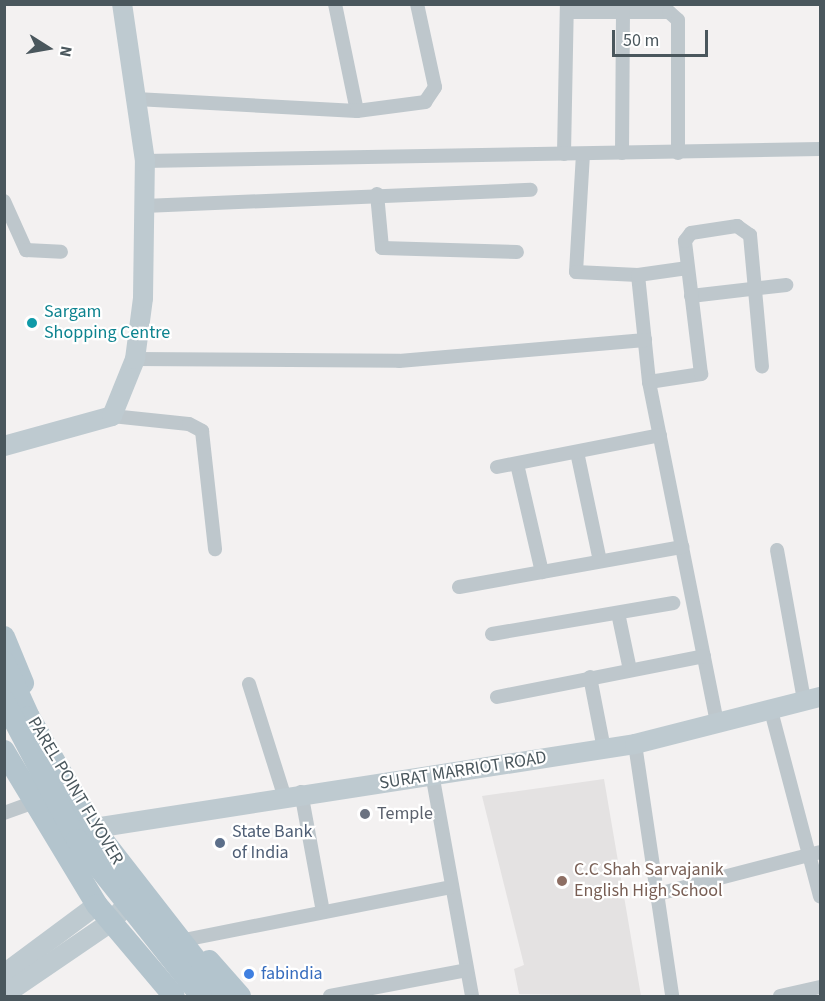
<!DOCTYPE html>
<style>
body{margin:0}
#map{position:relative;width:825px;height:1001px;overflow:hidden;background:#f3f1f1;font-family:"Source Sans 3",sans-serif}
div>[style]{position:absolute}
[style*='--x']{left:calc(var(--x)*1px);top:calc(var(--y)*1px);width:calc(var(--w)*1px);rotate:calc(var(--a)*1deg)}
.education>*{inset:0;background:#e4e2e2}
.street>*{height:14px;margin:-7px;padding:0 7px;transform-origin:7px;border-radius:7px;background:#bec7cc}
.secondary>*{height:20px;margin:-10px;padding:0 10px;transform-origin:10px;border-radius:10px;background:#becad0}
.primary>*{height:22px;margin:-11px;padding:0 11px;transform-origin:11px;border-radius:11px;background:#b3c4cd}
.primary-bridge>*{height:22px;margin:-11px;padding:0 11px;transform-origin:11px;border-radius:11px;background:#b3c4cd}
.dots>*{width:16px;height:16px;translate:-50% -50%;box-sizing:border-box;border:3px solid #fff;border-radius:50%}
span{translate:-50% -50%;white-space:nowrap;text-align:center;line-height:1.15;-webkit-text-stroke:4.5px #fff;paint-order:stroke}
.culture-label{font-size:18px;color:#0d838f}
.left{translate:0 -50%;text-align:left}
.street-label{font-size:18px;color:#4a575d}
.worship-label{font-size:18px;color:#5b616d}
.service-label{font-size:18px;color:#4e5e75}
.education-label{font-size:18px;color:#785e54}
.shop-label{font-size:18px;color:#366cbe}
.frame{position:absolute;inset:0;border:6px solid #4a575d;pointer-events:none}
.north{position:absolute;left:18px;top:18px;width:60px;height:60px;-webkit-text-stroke:4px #fff;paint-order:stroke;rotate:101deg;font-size:16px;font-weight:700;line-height:24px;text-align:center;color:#4a575d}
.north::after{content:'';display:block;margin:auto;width:21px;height:27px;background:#4a575d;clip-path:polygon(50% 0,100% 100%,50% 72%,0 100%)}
.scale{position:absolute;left:612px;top:30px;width:96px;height:27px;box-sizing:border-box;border:3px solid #4a575d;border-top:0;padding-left:8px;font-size:18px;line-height:21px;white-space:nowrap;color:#4a575d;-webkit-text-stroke:4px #fff;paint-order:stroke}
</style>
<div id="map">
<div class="education">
<div style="clip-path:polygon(604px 779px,641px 996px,519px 994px,514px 969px,524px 965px,482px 796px)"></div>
</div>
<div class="street">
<div style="--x:335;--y:4;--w:109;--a:78.4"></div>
<div style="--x:568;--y:12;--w:101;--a:0"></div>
<div style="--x:669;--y:12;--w:12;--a:42"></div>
<div style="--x:678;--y:20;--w:133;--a:90"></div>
<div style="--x:136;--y:99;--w:221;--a:3.1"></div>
<div style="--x:357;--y:111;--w:69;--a:-7.5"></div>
<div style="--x:425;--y:102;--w:18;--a:-56"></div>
<div style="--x:435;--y:87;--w:85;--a:-102.2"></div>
<div style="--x:622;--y:153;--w:142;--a:-89.6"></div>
<div style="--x:564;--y:154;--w:150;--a:-88.9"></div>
<div style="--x:583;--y:154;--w:118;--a:93.4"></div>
<div style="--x:576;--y:272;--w:62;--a:2.8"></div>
<div style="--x:638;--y:275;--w:108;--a:84.1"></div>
<div style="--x:649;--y:382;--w:347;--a:78.7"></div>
<div style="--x:145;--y:161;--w:675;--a:-1.02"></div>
<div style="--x:377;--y:194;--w:54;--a:84.7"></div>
<div style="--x:382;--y:248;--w:135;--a:1.7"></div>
<div style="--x:4;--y:201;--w:54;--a:65.8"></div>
<div style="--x:26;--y:250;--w:35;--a:3"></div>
<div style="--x:144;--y:206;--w:387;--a:-2.4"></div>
<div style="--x:638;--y:275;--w:50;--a:-8"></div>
<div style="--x:691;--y:296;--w:96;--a:-6.6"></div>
<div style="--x:135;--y:359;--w:264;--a:0.4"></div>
<div style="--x:399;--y:361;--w:247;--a:-4.9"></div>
<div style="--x:649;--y:382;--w:53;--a:-8.7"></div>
<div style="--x:701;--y:374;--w:134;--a:-96.9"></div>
<div style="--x:685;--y:241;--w:10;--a:-53"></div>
<div style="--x:691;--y:233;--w:47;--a:-8.7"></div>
<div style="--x:737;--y:226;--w:16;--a:35"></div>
<div style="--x:750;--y:235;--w:132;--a:84.8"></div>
<div style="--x:112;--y:416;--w:77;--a:5.9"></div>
<div style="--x:189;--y:424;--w:15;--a:28"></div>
<div style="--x:202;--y:431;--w:119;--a:83.7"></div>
<div style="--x:577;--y:452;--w:111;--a:78.1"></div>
<div style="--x:517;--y:464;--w:111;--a:77"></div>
<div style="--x:497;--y:467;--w:166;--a:-11.1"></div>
<div style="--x:777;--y:550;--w:152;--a:79.8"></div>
<div style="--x:459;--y:587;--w:227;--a:-10.2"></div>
<div style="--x:618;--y:613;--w:58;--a:78.1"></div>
<div style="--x:492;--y:634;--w:184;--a:-9.7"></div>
<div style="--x:590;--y:677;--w:73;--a:79"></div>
<div style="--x:249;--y:684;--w:116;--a:72.5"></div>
<div style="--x:497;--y:697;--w:211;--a:-11.2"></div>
<div style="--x:770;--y:707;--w:196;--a:75.2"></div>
<div style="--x:635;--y:744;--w:255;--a:81.6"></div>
<div style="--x:433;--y:779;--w:220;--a:79.8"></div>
<div style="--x:301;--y:792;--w:122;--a:79.6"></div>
<div style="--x:4;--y:813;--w:32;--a:-20"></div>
<div style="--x:654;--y:895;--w:171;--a:-14.5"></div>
<div style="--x:189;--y:939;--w:268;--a:-11.2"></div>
<div style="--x:330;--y:996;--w:139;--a:-10.7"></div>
<div style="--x:780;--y:996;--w:41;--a:-12.7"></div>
</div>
<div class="secondary">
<div style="--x:4;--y:446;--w:112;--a:-15.5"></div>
<div style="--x:112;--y:416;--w:61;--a:-68"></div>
<div style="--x:135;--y:359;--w:62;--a:-82.5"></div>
<div style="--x:143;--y:298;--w:137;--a:-89.2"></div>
<div style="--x:145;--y:161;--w:159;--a:-98.3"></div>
<div style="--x:101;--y:827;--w:540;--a:-8.83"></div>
<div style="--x:635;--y:744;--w:191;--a:-14.3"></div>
<div style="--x:4;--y:974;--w:116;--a:-36.6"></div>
<div style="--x:4;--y:995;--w:130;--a:-34.3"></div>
<div style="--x:111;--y:922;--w:39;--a:-48"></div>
</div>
<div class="primary">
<div style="--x:4;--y:637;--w:50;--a:67.6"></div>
<div style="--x:4;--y:751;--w:180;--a:58.9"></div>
<div style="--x:97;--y:905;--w:119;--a:49.8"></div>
<div style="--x:209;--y:961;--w:47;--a:48.5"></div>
</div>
<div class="primary-bridge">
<div style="--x:4;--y:662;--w:60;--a:65.6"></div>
<div style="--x:29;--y:717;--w:125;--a:60.1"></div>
<div style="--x:91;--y:825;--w:217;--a:52.1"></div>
<div style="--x:4;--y:701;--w:157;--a:62.3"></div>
<div style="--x:77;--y:840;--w:199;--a:51.5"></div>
</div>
<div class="dots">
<div style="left:32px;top:323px;background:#0f9aa8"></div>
<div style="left:365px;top:814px;background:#6b7280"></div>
<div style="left:220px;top:843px;background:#5c6f8a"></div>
<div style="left:562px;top:881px;background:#8d6e63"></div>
<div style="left:249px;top:974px;background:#3f7fe0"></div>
</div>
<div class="culture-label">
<span class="left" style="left:44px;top:323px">Sargam<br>Shopping Centre</span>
</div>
<div class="street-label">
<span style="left:463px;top:771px;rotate:-9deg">SURAT MARRIOT ROAD</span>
<span style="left:75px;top:791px;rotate:59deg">PAREL POINT FLYOVER</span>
</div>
<div class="worship-label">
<span class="left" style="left:377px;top:814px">Temple</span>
</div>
<div class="service-label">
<span class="left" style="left:232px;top:843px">State Bank<br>of India</span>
</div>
<div class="education-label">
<span class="left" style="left:574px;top:881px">C.C Shah Sarvajanik<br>English High School</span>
</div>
<div class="shop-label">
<span class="left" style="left:261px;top:974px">fabindia</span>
</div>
<div class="frame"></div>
<div class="north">N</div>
<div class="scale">50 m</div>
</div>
